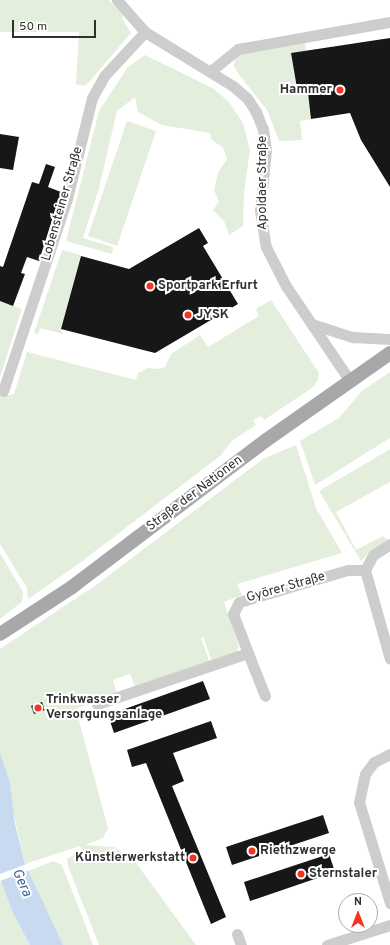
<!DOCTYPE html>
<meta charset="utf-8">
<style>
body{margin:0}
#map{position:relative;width:390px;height:945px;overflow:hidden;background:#fff;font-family:Overpass,sans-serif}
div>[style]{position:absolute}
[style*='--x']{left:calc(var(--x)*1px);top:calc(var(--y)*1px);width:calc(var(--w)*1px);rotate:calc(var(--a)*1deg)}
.green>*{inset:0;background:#e4eedd}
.water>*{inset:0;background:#c8daf0}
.pier>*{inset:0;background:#fff}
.building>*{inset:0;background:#171717}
.minor>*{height:11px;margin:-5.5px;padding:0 5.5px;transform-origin:5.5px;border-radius:5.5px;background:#cdcdcd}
.major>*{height:14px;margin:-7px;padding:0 7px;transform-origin:7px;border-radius:7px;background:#a8a8a8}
.dots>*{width:11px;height:11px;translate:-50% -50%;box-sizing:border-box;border:2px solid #fff;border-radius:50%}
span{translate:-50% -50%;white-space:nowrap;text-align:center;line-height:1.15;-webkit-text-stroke:4px #fff;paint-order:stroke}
.poi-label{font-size:13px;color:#303030;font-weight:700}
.right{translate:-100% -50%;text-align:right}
.left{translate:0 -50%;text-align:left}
.street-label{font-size:13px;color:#303030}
.water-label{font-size:14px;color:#35659b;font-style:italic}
.north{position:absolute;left:338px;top:893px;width:40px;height:40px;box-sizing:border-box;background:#fff;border:1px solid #acacac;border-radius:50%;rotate:0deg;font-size:11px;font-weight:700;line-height:16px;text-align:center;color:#303030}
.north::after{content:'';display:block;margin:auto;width:14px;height:18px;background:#f63323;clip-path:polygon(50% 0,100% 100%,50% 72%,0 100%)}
.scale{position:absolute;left:12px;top:20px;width:84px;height:18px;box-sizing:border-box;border:2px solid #303030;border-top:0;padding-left:5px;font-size:12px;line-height:14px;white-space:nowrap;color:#303030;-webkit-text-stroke:3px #fff;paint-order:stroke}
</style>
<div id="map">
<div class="green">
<div style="clip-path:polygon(0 0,109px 0,123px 15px,122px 18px,131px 33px,89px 82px,84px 86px,76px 84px,79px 32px,0 32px)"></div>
<div style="clip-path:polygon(305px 39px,306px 51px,291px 53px,298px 94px,308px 93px,311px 119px,300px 121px,302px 140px,279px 141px,267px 110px,237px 72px,234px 65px,236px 58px,245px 52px)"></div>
<div style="clip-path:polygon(145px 55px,214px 89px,229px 102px,243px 123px,250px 150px,244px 192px,243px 226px,229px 235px,224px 221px,213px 210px,219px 202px,214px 190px,218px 173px,227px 159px,223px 148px,211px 139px,210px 133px,162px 125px,138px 112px,135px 97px,117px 111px,99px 188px,83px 238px,113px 247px,112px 254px,66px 241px,99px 111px,128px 67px)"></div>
<div style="clip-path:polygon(127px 121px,156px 131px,117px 246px,88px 236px)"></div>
<div style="clip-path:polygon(62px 250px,81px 255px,61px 329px,63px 334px,40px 328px,38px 334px,34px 333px)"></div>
<div style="clip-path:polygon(271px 300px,319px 373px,318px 380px,312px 388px,264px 420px,261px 416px,253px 420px,256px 425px,233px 440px,220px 456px,77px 565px,28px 599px,27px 588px,0 544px,0 397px,14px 394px,27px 352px,136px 380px,138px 373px,148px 368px,158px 369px,165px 367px,171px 354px,200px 335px,208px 347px,259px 316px,256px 309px)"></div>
<div style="clip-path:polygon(0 301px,22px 309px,0 377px)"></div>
<div style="clip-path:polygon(390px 372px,390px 438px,315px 485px,300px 441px,339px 418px,362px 391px)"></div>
<div style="clip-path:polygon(296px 445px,316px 508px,342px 553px,237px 584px,242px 595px,224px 602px,239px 647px,236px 653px,212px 662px,203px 637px,201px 638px,210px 663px,135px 687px,130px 674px,113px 680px,117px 693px,76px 709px,108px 828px,103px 838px,85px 845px,114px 847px,136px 863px,196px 945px,99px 945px,68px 866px,67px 859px,82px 850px,80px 846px,25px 864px,0 753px,0 649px,96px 585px,263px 459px)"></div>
<div style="clip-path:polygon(390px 449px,390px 482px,336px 512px,356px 550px,383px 536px,390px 542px,371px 551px,361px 561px,319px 491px)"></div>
<div style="clip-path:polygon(0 553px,23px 592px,22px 602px,0 619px)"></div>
<div style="clip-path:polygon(53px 861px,62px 865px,93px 945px,63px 945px,31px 879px,28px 871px)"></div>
<div style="clip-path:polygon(0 879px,13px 913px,30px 945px,0 945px)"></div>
</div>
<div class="water">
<div style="clip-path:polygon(0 753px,10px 783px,15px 824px,25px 864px,63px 945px,30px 945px,13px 913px,0 879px)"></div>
</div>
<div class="pier">
<div style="clip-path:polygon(27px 864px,30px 870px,0 881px,0 874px)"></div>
</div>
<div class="building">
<div style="clip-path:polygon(390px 38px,390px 187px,361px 140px,350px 113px,311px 119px,308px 93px,298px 94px,291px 53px)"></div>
<div style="clip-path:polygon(0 134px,19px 137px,13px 170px,0 168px)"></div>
<div style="clip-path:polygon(46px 164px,55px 167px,48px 187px,61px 192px,39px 261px,27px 257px,21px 273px,25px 274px,13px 306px,0 301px,0 266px,3px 267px,32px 182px,39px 184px)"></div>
<div style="clip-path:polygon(199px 228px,208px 243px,203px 246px,238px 304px,155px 353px,61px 329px,81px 256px,129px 269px)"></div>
<div style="clip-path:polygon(203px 681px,210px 699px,114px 733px,108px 715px)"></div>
<div style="clip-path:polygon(42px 702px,45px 710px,34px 714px,31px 706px)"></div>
<div style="clip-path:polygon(211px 721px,217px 738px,173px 753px,184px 781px,172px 786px,226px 917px,211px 924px,146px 763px,132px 767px,127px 750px)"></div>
<div style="clip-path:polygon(323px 815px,329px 833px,232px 865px,226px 847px)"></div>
<div style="clip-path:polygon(329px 854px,335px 872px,250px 901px,244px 882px)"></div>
</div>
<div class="minor">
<div style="--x:117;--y:0;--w:43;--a:48.8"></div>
<div style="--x:145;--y:32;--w:103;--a:31.5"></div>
<div style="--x:233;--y:86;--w:18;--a:41"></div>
<div style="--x:247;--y:98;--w:17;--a:57"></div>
<div style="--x:256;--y:112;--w:18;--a:68"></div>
<div style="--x:263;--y:129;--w:21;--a:82"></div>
<div style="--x:266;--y:150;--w:60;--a:95.7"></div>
<div style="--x:260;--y:210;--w:37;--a:81"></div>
<div style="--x:266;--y:247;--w:44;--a:62.9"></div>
<div style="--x:286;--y:286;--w:115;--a:56"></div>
<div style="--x:212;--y:70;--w:33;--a:-39"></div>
<div style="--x:238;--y:49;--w:154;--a:-10.1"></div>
<div style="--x:315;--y:325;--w:40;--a:18"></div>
<div style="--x:353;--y:337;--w:37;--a:3"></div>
<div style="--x:3;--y:391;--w:202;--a:-71.6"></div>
<div style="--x:67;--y:199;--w:104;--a:-76.1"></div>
<div style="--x:92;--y:98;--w:26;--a:-61"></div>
<div style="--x:105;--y:75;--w:59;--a:-47.1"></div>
<div style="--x:390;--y:544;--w:20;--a:147"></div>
<div style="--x:373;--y:555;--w:17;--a:118"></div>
<div style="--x:365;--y:570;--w:92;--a:74.3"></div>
<div style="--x:248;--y:653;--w:46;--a:68.4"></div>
<div style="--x:97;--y:704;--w:159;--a:-18.7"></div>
<div style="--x:248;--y:653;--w:42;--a:-111"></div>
<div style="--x:233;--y:614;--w:13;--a:-63"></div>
<div style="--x:239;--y:602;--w:114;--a:-16.4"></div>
<div style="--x:348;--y:570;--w:17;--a:0"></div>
<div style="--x:390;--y:754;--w:18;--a:153"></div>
<div style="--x:374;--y:762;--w:15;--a:127"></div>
<div style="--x:365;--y:774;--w:29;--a:102"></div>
<div style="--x:359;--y:802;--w:106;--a:72.9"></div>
<div style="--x:237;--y:934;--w:12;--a:70"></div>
<div style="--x:327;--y:945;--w:66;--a:-17.6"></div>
</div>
<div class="major">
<div style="--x:0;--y:634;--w:86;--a:-33.1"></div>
<div style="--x:72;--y:587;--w:242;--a:-37.1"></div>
<div style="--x:265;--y:441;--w:153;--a:-35.1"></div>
</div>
<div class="dots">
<div style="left:340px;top:90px;background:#f63323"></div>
<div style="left:150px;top:286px;background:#f63323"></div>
<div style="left:188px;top:315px;background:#f63323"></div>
<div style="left:38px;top:708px;background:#f63323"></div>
<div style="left:252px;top:851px;background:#f63323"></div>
<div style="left:193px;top:858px;background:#f63323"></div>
<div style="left:301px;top:874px;background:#f63323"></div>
</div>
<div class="poi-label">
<span class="right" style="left:332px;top:90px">Hammer</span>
<span class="left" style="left:158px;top:286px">Sportpark Erfurt</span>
<span class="left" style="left:196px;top:315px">JYSK</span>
<span class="left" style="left:46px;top:708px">Trinkwasser<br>Versorgungsanlage</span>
<span class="left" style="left:260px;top:851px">Riethzwerge</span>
<span class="right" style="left:185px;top:858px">Künstlerwerkstatt</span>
<span class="left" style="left:309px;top:874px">Sternstaler</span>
</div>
<div class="street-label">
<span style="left:263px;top:183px;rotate:-90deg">Apoldaer Straße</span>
<span style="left:63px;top:204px;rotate:-74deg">Lobensteiner Straße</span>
<span style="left:195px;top:494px;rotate:-37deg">Straße der Nationen</span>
<span style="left:286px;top:588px;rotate:-16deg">Györer Straße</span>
</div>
<div class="water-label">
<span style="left:21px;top:883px;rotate:66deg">Gera</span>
</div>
<div class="north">N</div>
<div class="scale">50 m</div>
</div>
